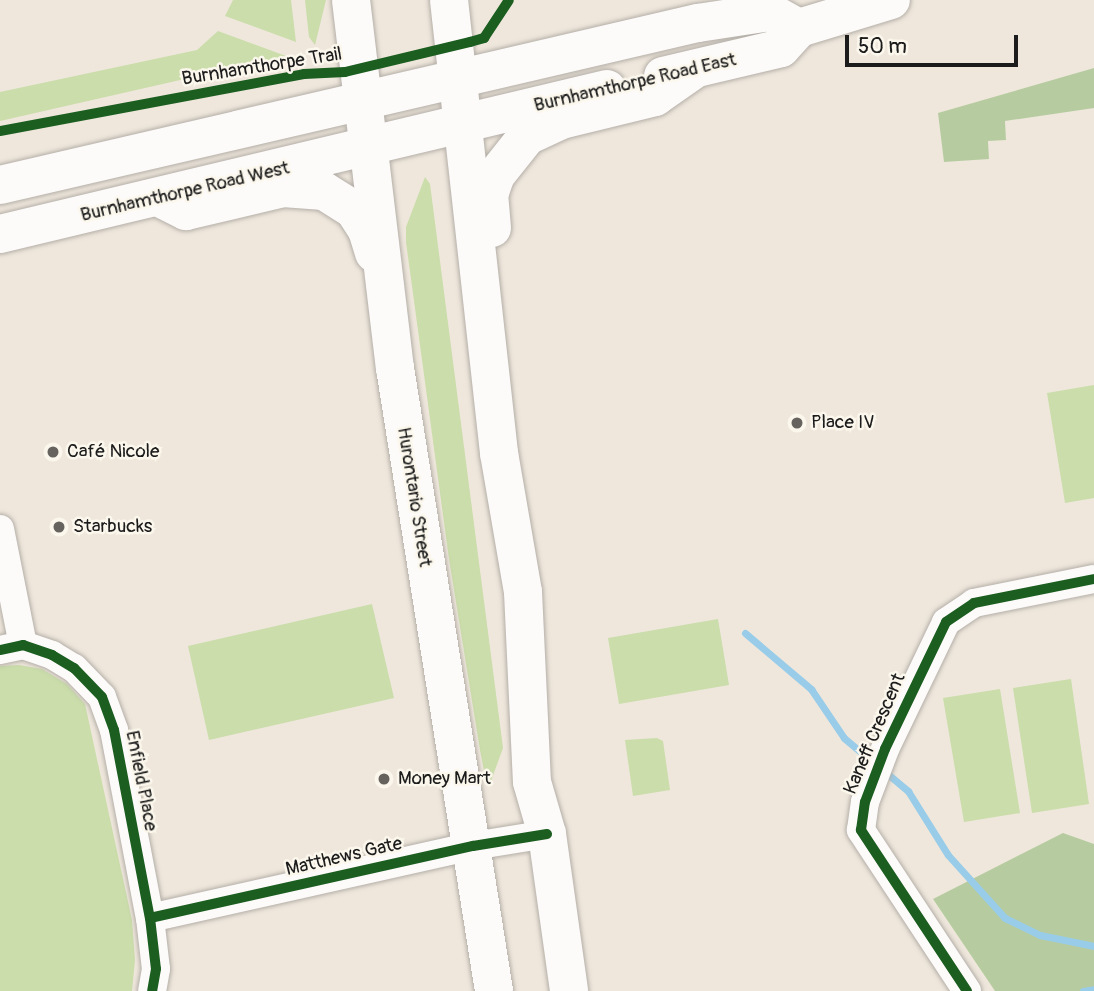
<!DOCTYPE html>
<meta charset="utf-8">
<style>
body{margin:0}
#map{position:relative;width:1094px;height:991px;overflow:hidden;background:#efe7dc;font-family:Pangolin,sans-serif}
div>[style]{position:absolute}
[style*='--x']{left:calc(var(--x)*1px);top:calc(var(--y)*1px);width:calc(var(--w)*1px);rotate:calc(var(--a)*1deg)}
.green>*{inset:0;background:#caddaa}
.forest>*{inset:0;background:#b6cca0}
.stream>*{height:7px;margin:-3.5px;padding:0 3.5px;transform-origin:3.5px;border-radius:3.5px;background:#98cce8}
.roads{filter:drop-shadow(0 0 2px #b4afa8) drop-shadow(0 0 2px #b4afa8)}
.minor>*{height:28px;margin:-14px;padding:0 14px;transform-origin:14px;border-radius:14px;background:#fdfbfa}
.secondary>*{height:38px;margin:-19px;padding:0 19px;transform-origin:19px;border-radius:19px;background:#fdfbfa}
.primary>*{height:38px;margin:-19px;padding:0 19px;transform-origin:19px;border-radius:19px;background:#fdfbfa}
.cycleway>*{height:10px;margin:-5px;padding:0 5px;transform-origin:5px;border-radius:5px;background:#1b5e20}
.dots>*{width:19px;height:19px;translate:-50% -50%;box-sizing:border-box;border:4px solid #fbf7ec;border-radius:50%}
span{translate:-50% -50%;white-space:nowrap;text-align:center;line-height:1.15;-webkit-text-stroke:5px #fbf7ec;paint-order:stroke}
.street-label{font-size:19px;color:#1c1c1c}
.poi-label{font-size:19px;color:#1c1c1c}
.left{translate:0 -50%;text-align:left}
.scale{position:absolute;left:845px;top:35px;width:173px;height:32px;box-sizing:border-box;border:4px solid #1c1c1c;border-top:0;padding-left:9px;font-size:21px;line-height:24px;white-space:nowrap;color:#1c1c1c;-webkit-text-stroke:5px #fbf7ec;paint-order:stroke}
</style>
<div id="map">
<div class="green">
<div style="clip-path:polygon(233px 0,291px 0,296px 42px,225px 16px)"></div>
<div style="clip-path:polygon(305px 0,326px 0,315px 45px,309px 37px)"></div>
<div style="clip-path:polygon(218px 31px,286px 56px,0 121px,0 92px,197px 50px)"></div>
<div style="clip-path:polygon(425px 177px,430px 184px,503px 748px,491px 781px,485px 776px,480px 750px,449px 559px,406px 242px,406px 227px)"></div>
<div style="clip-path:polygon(1094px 385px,1094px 498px,1065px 503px,1047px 393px)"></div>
<div style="clip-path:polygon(372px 604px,394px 698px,209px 740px,188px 646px)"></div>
<div style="clip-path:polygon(718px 619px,729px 685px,619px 704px,608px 638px)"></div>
<div style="clip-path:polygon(19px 665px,42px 669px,67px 684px,85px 704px,132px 920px,135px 960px,132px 991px,0 991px,0 666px)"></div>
<div style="clip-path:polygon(1071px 679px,1089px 804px,1032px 813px,1013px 688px)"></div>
<div style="clip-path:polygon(1000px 689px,1020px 813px,964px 822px,943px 698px)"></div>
<div style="clip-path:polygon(657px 738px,663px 741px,670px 790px,633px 796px,625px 740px)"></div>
</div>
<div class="forest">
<div style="clip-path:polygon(1094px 68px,1094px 108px,1005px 121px,1006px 140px,988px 141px,989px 159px,944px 162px,938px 113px)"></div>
<div style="clip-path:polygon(1063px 833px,1094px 844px,1094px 991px,995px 991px,933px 899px)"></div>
</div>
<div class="stream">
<div style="--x:745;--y:633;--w:87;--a:40.3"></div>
<div style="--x:811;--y:689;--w:59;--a:56"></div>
<div style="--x:844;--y:738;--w:39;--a:40"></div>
<div style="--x:883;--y:770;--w:33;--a:40"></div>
<div style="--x:908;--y:791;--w:75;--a:58"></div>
<div style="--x:948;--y:855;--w:85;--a:47.9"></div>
<div style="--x:1005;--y:918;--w:39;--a:26"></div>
<div style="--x:1040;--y:935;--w:55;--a:11.5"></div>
<div style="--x:1083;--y:991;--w:11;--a:-10"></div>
</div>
<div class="roads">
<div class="minor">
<div style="--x:0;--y:529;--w:118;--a:78.8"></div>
<div style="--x:0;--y:650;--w:24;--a:-12"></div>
<div style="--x:23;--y:645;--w:31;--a:19"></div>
<div style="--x:52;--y:655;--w:26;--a:31"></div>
<div style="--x:74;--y:668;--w:40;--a:46"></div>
<div style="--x:102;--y:697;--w:35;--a:70"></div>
<div style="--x:114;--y:730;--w:191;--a:79.2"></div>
<div style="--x:150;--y:918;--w:51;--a:83.3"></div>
<div style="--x:156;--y:969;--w:22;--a:100"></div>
<div style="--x:150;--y:918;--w:331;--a:-12.6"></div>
<div style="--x:473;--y:846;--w:75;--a:-9.2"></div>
<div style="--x:967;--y:991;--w:193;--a:-123.4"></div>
<div style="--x:861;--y:830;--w:28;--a:-82"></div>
<div style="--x:865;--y:802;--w:57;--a:-69.3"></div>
<div style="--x:885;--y:749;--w:141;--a:-64.3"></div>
<div style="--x:946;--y:622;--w:34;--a:-34"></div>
<div style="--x:974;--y:603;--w:122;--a:-11.3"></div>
</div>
<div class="secondary">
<div style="--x:663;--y:76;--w:121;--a:-13.3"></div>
<div style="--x:781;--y:48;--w:27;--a:-48"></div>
<div style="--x:799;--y:28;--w:96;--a:-16.9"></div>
<div style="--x:0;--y:185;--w:717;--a:-13.07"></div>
<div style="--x:698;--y:23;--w:73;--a:-8.7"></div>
<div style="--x:770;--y:12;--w:33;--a:29"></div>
<div style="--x:0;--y:234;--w:624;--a:-13.44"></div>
</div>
<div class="primary">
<div style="--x:351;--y:0;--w:371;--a:83.2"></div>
<div style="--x:395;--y:368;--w:631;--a:80.97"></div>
<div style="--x:449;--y:0;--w:456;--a:83.7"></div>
<div style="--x:499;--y:453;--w:141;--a:80.2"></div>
<div style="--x:523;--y:592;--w:190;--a:87.3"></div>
<div style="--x:532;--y:782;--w:54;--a:73.9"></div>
<div style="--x:547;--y:834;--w:159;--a:82"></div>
<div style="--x:160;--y:198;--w:29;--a:27"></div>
<div style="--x:186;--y:211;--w:100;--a:-13.3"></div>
<div style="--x:283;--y:188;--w:41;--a:4.2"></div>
<div style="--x:324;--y:191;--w:36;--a:32"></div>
<div style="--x:354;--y:210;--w:24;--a:57"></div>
<div style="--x:367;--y:230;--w:24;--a:73"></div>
<div style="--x:492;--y:228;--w:33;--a:-95"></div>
<div style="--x:489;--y:195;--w:21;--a:-71"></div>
<div style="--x:496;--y:175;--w:50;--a:-51.5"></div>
<div style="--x:527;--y:136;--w:38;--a:-25"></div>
<div style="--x:561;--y:120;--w:97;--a:-13.7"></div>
<div style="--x:655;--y:97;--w:49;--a:-35"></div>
</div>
</div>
<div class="cycleway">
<div style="--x:0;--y:131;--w:309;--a:-10.6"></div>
<div style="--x:304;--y:74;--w:41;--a:-2.8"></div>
<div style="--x:345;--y:72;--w:129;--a:-13.5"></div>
<div style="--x:470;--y:42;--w:15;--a:-16"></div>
<div style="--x:484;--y:38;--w:45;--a:-56.7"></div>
<div style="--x:0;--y:650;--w:24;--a:-12"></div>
<div style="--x:23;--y:645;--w:31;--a:19"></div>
<div style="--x:52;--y:655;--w:26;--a:31"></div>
<div style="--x:74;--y:668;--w:40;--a:46"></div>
<div style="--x:102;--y:697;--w:35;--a:70"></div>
<div style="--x:114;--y:730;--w:191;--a:79.2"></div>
<div style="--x:150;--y:918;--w:51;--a:83.3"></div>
<div style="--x:156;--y:969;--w:22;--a:100"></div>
<div style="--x:150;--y:918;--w:331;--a:-12.6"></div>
<div style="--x:473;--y:846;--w:75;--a:-9.2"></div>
<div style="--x:967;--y:991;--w:193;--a:-123.4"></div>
<div style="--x:861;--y:830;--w:28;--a:-82"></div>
<div style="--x:865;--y:802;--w:57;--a:-69.3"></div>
<div style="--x:885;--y:749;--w:141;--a:-64.3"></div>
<div style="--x:946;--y:622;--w:34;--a:-34"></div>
<div style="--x:974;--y:603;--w:122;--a:-11.3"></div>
</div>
<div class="dots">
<div style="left:797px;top:423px;background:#66635f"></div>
<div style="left:53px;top:452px;background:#66635f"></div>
<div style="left:59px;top:527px;background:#66635f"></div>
<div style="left:384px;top:779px;background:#66635f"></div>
</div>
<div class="street-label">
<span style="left:262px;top:67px;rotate:-9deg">Burnhamthorpe Trail</span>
<span style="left:635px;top:83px;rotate:-13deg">Burnhamthorpe Road East</span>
<span style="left:185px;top:192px;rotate:-13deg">Burnhamthorpe Road West</span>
<span style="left:414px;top:497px;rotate:81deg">Hurontario Street</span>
<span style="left:875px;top:734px;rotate:-67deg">Kaneff Crescent</span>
<span style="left:141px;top:781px;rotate:79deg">Enfield Place</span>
<span style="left:344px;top:857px;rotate:-13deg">Matthews Gate</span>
</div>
<div class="poi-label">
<span class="left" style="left:811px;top:423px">Place IV</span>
<span class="left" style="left:67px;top:452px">Café Nicole</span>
<span class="left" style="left:73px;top:527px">Starbucks</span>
<span class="left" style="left:398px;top:779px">Money Mart</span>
</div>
<div class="scale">50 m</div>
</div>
